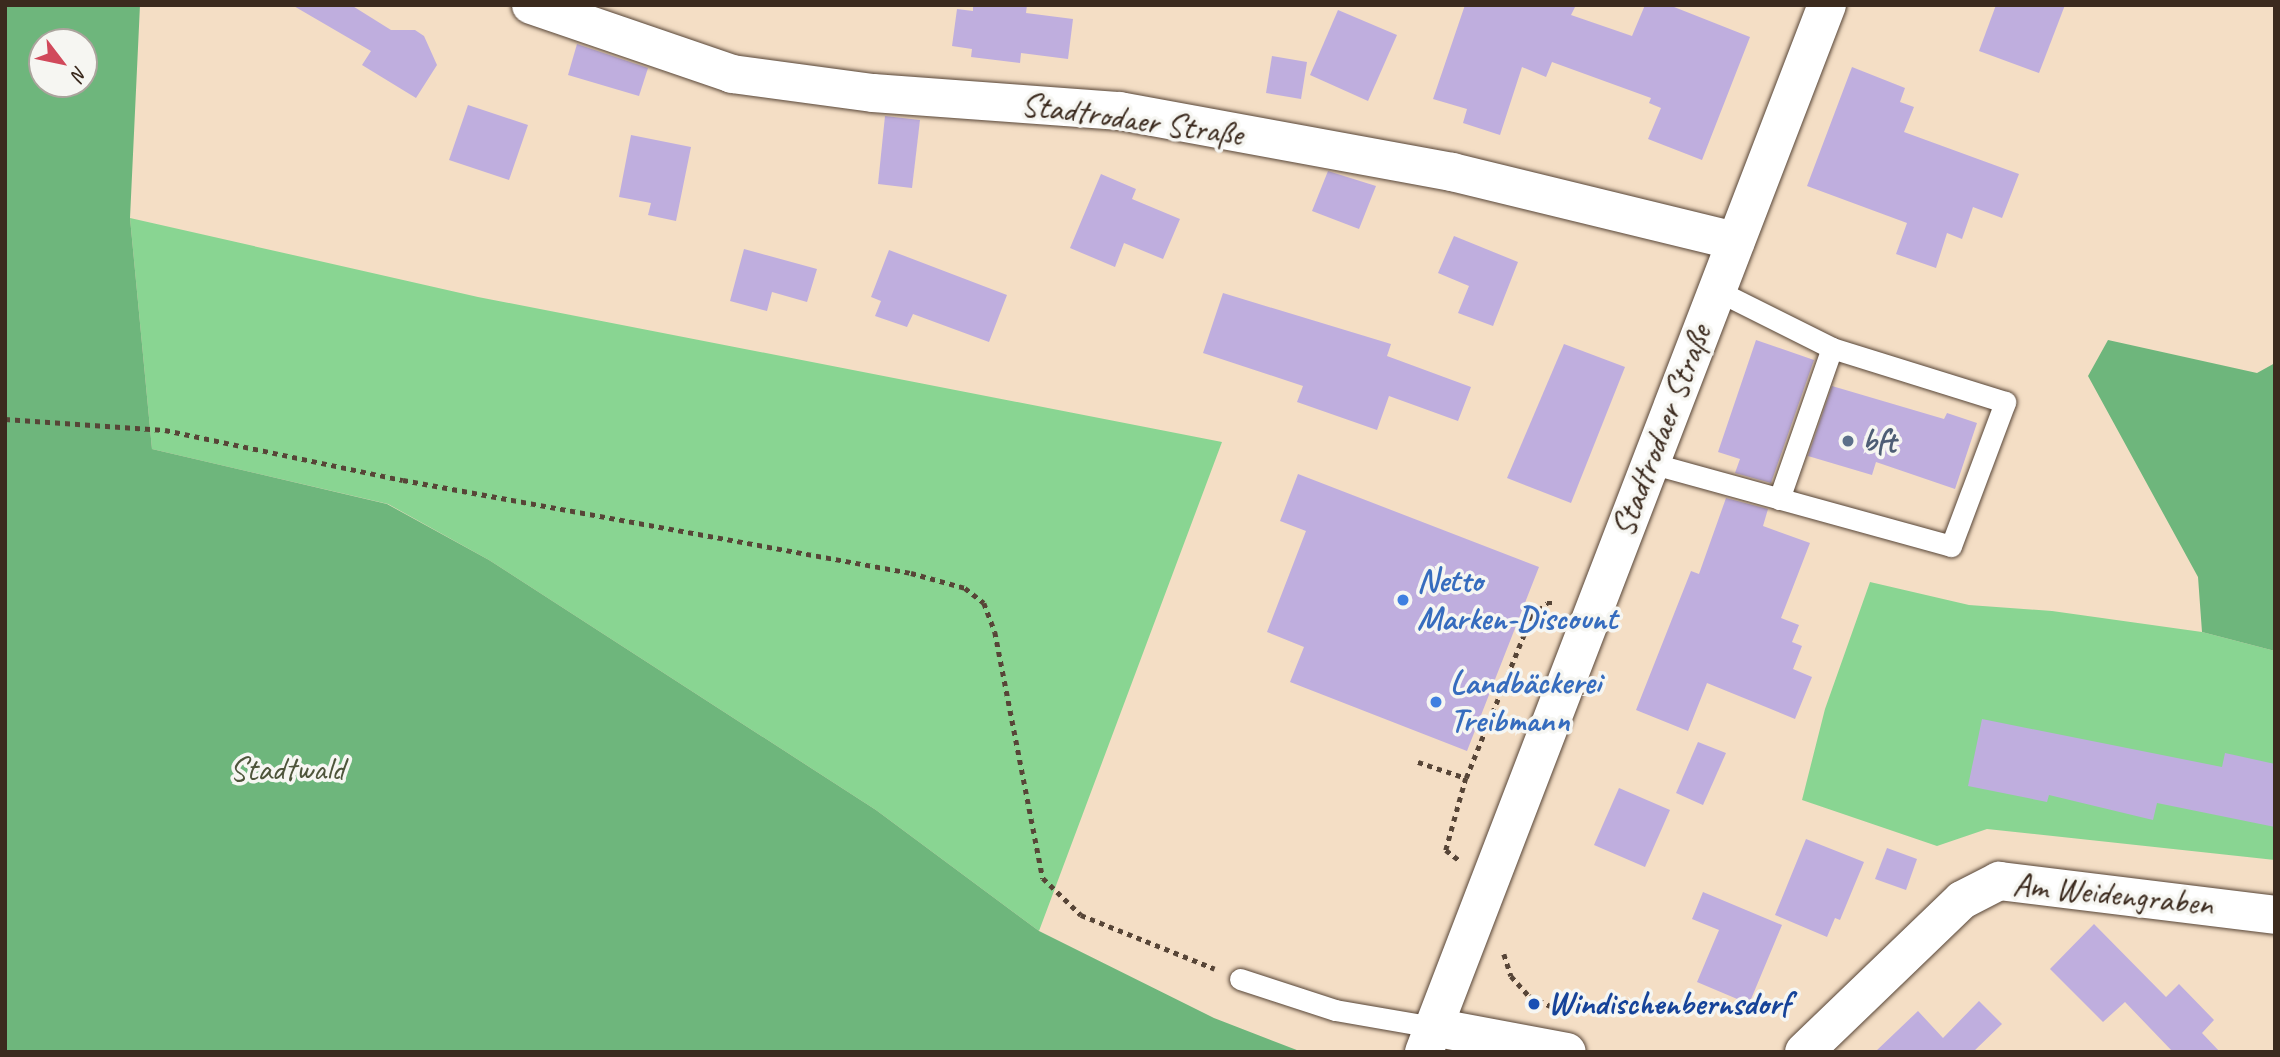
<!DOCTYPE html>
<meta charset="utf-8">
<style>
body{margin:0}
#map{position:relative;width:2280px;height:1057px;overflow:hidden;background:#f4dec5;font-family:Caveat,sans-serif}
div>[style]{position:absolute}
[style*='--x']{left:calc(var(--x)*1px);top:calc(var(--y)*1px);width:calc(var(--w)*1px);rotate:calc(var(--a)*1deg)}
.green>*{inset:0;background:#89d592}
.forest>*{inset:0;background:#6eb67c}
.building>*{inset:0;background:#bfaede}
.path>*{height:4.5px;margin-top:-2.25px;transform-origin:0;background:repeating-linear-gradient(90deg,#574537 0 5px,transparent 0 10px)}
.roads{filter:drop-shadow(0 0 2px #574537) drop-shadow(0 0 2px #574537)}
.service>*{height:21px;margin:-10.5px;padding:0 10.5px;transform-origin:10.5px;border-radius:10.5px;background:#fff}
.minor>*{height:38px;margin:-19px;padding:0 19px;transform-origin:19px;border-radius:19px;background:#fff}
.secondary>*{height:38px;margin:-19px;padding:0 19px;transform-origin:19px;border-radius:19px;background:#fff}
.dots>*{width:19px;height:19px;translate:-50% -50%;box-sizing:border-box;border:4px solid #f6f6f2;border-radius:50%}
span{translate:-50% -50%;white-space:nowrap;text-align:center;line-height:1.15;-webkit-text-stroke:7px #f6f6f2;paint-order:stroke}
.street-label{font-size:33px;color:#3b2a1e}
.service-label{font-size:33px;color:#4e5e75;font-weight:700}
.left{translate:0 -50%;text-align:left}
.shop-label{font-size:33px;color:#366cbe;font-weight:700}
.park-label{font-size:33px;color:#4e553b}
.transit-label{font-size:33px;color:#164399;font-weight:700}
.frame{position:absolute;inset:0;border:7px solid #3b2a1e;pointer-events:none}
.north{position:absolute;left:28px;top:28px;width:70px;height:70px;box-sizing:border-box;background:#f6f6f2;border:2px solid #aba49d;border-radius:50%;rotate:122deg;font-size:19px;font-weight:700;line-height:28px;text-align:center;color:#3b2a1e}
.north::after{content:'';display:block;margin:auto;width:24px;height:32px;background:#d1495b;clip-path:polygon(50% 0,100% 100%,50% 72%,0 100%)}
</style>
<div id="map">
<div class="green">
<div style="clip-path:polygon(130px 218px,478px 297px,1222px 442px,1039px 931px,876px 810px,489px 560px,388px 504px,152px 449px)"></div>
<div style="clip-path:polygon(1870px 582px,1969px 605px,2052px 611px,2202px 632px,2275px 651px,2275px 860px,1987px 829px,1937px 846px,1802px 800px,1825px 709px)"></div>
</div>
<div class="forest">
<div style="clip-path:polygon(evenodd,5px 5px,140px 5px,130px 218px,152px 449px,387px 504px,489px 560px,876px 810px,1039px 931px,1214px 1018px,1302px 1052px,5px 1052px,5px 5px,42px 42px,84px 42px,84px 84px,42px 84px,42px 42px)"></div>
<div style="clip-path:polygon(2108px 340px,2257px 373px,2275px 363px,2275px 651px,2202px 632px,2198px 577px,2088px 376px)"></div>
</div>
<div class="building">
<div style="clip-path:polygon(292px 5px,351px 5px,391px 30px,415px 30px,424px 36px,437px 65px,416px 98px,362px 65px,371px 51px)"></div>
<div style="clip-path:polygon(973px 5px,1027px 5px,1026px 13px,1073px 19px,1068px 59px,1021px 53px,1020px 63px,971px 57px,972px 49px,952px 46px,957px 9px,973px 11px)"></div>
<div style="clip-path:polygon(1465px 5px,1576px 5px,1571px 15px,1632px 36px,1645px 5px,1669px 5px,1750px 37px,1702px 160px,1648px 139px,1661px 108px,1649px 103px,1651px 98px,1552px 62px,1546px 77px,1522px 67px,1500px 135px,1463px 123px,1467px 109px,1433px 99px)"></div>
<div style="clip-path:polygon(1996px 5px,2065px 5px,2039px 73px,1979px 51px)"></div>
<div style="clip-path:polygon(1338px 10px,1397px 35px,1368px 101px,1310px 75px)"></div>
<div style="clip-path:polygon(577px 44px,648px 68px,639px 96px,568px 75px)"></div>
<div style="clip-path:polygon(1272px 56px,1307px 62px,1301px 99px,1266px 93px)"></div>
<div style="clip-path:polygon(1852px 67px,1905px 88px,1900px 102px,1914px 107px,1904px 132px,2019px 174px,2002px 218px,1973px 207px,1962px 239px,1947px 233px,1936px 268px,1896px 254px,1907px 223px,1807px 186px)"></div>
<div style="clip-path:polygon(468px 105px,528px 125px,509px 180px,449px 160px)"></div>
<div style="clip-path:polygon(885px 116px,920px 120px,912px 188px,878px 184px)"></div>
<div style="clip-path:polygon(631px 135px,691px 147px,676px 221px,648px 215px,651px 203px,619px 197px)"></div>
<div style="clip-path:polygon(1328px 171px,1376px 186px,1359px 229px,1312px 211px)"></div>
<div style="clip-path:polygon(1101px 174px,1136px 189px,1132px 199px,1180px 219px,1163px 259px,1124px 243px,1115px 267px,1070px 248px)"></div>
<div style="clip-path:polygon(1454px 236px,1518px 262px,1493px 326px,1458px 313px,1469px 286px,1438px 273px)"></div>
<div style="clip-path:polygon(744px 249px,817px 269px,807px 302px,772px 292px,767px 311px,730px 301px)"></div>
<div style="clip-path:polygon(889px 250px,1007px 295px,989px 342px,913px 314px,907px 327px,875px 316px,881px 301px,871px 297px)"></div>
<div style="clip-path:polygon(1223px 293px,1391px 344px,1387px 356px,1471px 387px,1458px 421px,1389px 396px,1377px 430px,1297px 402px,1303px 386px,1203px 353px)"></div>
<div style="clip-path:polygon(1756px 340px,1814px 360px,1771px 483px,1735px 473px,1740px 459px,1718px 452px)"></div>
<div style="clip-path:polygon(1564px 344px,1625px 367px,1571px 503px,1507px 478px)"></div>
<div style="clip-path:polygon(1832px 386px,1944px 419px,1947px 413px,1977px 423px,1955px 489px,1876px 462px,1872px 475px,1808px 456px)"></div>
<div style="clip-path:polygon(1298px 474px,1539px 567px,1467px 751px,1290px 682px,1304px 647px,1267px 632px,1306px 531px,1280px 521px)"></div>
<div style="clip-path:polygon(1726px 498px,1768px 509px,1763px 526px,1810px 543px,1781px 618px,1799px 625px,1792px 642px,1802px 646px,1793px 669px,1812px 677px,1795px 719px,1707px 683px,1688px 731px,1636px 710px,1691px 571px,1699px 574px)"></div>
<div style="clip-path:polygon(1982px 719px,2222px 767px,2225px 753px,2275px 764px,2275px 827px,2157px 803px,2153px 820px,2049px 795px,2047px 802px,1968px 786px)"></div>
<div style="clip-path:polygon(1698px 742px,1726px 753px,1703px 805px,1676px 793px)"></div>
<div style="clip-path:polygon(1619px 788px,1670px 810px,1645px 867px,1594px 845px)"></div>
<div style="clip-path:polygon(1806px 839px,1864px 862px,1840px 920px,1835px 918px,1827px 937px,1775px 915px)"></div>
<div style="clip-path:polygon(1887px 848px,1917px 859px,1906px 890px,1875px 879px)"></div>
<div style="clip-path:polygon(1703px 892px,1782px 925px,1749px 1004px,1697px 982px,1719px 930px,1692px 919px)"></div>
<div style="clip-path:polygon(2094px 924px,2166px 997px,2179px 984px,2214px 1020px,2202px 1033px,2220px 1052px,2173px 1052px,2125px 1002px,2103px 1022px,2050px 969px)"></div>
<div style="clip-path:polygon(1979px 1001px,2002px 1024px,1973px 1052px,1875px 1052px,1918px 1011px,1943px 1038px)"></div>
</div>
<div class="path">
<div style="--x:5;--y:419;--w:160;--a:3.9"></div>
<div style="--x:165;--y:430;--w:243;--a:11.9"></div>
<div style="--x:403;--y:480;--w:516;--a:10.37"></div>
<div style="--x:911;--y:573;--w:56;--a:15.5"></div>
<div style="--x:965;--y:588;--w:24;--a:38"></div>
<div style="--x:984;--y:603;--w:31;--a:69"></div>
<div style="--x:995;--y:632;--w:251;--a:79"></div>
<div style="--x:1043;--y:878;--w:53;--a:44.2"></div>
<div style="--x:1081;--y:915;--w:144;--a:21.9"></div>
<div style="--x:1418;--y:762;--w:51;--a:18.4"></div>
<div style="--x:1466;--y:778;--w:75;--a:105.5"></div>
<div style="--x:1446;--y:850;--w:16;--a:38"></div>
<div style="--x:1466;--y:778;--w:174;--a:-68"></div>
<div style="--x:1531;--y:617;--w:21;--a:-41"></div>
<div style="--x:1547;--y:603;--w:7;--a:0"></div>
<div style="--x:1504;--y:954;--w:23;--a:72"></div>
<div style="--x:1511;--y:976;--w:27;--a:48"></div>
<div style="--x:1529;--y:996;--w:29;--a:25"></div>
</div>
<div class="roads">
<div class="service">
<div style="--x:1650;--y:463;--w:312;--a:15.4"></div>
<div style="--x:1951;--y:546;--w:154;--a:-69.4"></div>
<div style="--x:2005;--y:402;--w:181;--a:-162.7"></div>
<div style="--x:1832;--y:348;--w:130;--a:-153.4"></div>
<div style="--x:1779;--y:499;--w:160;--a:-70.7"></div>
<div style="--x:1240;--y:979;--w:100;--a:18.1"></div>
<div style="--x:1335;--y:1010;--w:99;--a:9.8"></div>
</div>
<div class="minor">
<div style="--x:531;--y:5;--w:213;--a:18.9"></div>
<div style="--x:732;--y:74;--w:142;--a:7.7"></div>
<div style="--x:873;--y:93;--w:248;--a:4.2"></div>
<div style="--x:1120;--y:111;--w:338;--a:10.4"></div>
<div style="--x:1452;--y:172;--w:292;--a:13.7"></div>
<div style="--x:1804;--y:1052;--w:219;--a:-43.9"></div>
<div style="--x:1962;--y:900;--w:42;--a:-27.2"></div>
<div style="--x:1999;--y:881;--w:278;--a:7"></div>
</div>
<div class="secondary">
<div style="--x:1433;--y:1027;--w:136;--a:10.6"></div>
<div style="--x:1424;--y:1052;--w:1122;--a:-68.95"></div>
</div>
</div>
<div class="dots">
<div style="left:1848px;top:441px;background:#5c6f8a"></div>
<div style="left:1403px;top:600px;background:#3f7fe0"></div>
<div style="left:1436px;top:702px;background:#3f7fe0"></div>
<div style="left:1534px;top:1004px;background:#1a4fb4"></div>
</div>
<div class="street-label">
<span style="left:1132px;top:120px;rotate:8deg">Stadtrodaer Straße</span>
<span style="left:1662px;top:431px;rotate:-69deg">Stadtrodaer Straße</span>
<span style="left:2113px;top:895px;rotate:6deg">Am Weidengraben</span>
</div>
<div class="service-label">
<span class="left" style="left:1862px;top:441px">bft</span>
</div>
<div class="shop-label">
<span class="left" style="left:1417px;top:600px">Netto<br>Marken-Discount</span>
<span class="left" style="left:1450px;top:702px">Landbäckerei<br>Treibmann</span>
</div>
<div class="park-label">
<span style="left:287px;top:770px">Stadtwald</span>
</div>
<div class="transit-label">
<span class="left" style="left:1548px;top:1004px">Windischenbernsdorf</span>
</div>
<div class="frame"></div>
<div class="north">N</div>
</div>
